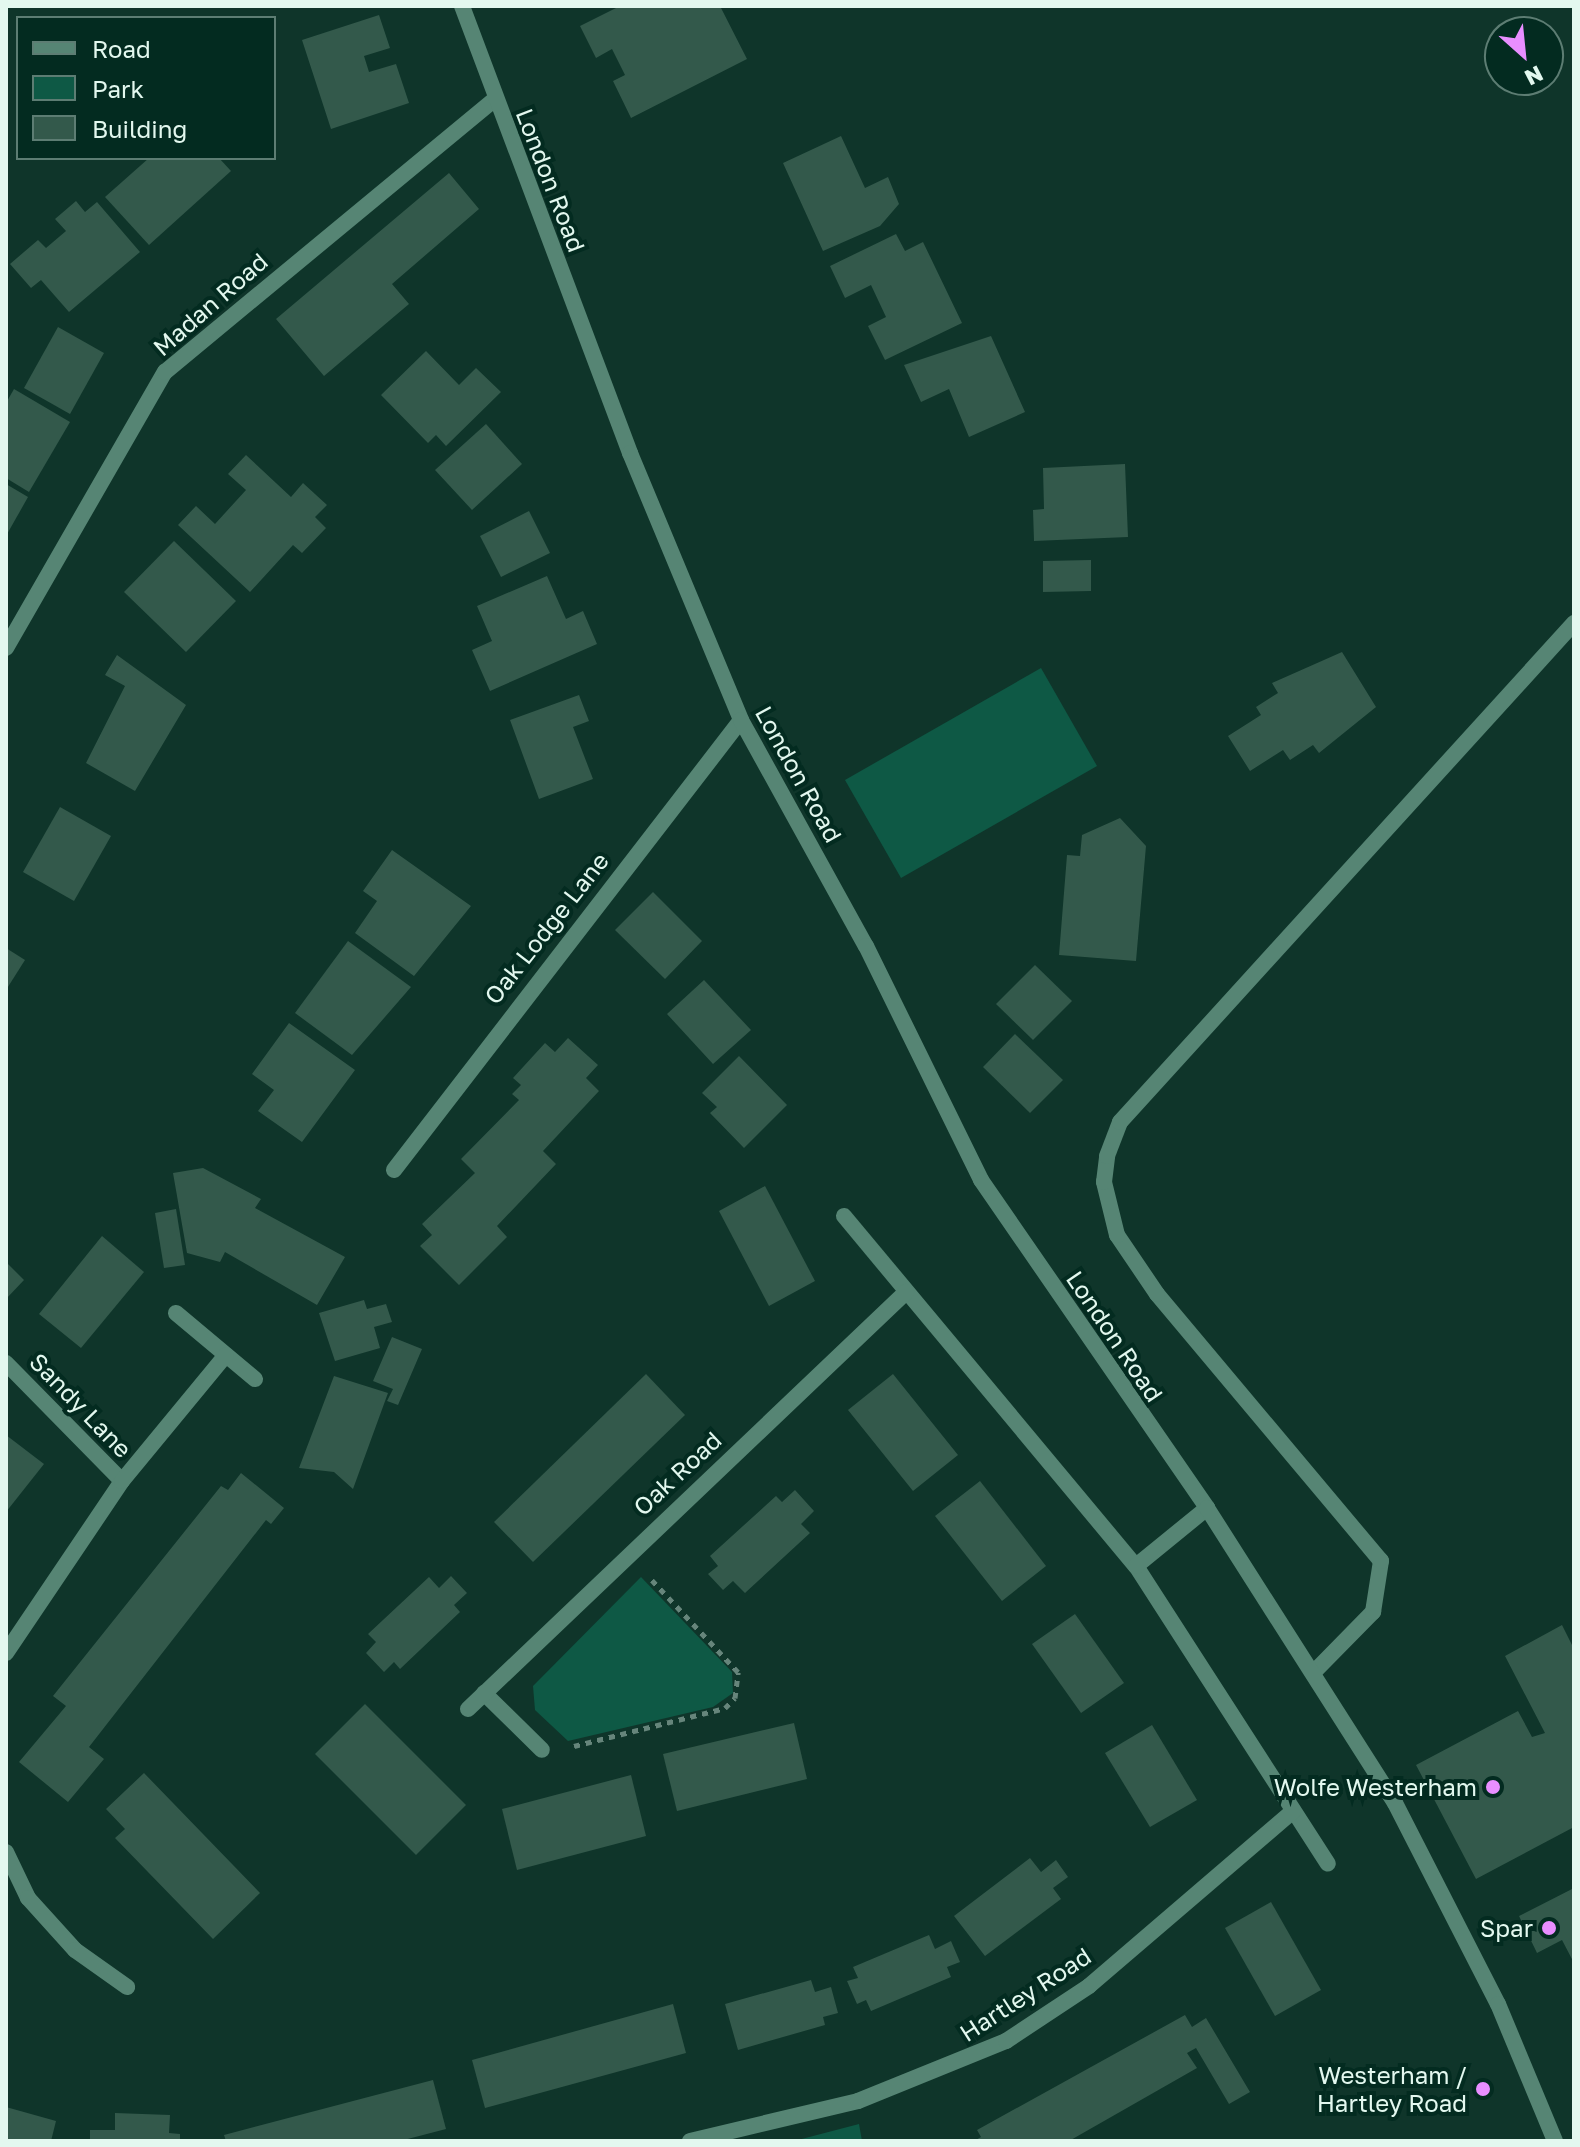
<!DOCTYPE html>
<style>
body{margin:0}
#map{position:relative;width:1580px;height:2147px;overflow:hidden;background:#0f352a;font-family:"Golos Text",sans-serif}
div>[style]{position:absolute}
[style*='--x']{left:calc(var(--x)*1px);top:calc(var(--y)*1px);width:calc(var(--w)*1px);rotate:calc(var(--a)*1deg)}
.green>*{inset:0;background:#0e5945}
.building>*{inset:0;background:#33594b}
.path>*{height:5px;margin-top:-2.5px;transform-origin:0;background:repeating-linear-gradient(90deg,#66857b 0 6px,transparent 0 12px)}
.service>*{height:16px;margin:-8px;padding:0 8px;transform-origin:8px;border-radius:8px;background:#568574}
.minor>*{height:16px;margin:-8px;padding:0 8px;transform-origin:8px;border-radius:8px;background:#568574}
.tertiary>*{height:16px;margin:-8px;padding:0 8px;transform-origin:8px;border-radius:8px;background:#568574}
.dots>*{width:22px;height:22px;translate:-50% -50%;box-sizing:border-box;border:4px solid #032b20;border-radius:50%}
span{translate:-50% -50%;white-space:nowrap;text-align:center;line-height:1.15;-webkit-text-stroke:8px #032b20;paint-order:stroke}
.street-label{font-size:24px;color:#e3f8ef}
.poi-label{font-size:24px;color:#e3f8ef}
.right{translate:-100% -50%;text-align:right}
.frame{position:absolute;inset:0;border:8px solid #e3f8ef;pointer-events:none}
.legend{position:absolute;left:16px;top:16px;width:260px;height:144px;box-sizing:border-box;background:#032b20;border:2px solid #5d7d73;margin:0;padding:10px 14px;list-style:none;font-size:24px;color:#e3f8ef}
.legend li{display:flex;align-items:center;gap:16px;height:40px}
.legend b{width:40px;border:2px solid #5d7d73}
.north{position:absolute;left:1484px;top:16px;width:80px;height:80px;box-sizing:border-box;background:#032b20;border:2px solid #5d7d73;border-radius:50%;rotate:153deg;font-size:22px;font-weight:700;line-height:32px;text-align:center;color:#e3f8ef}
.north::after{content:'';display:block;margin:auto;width:28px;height:36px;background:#e88eff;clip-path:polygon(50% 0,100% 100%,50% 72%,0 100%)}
</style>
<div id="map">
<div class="green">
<div style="clip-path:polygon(1041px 668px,1097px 766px,901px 878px,845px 780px)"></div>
<div style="clip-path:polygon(641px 1577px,732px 1672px,733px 1693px,713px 1707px,568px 1741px,535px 1710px,533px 1686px)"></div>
<div style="clip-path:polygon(859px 2124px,862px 2141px,794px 2141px)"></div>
</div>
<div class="building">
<div style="clip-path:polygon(620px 6px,720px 6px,747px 59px,631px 118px,613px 81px,625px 75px,612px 49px,596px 58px,580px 26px)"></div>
<div style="clip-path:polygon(379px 15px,390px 48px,364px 56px,369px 72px,396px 64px,409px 103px,331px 129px,302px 40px)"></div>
<div style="clip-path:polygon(841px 136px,865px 188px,888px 177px,899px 204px,880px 226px,823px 251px,783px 163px)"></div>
<div style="clip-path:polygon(149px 158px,219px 158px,231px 171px,149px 245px,105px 197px)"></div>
<div style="clip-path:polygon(449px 173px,479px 209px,392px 284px,409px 304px,324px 376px,276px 319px)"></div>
<div style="clip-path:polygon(76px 201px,85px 212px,97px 202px,140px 252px,69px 312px,41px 280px,31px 288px,10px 264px,38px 240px,46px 248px,66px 231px,55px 219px)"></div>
<div style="clip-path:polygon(896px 234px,905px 251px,923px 242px,962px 323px,885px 360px,868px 326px,886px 317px,871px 285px,845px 298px,830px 266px)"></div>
<div style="clip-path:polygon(58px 327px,104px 353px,70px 414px,24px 388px)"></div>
<div style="clip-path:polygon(991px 336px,1025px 412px,969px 437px,949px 389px,921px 402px,904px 365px)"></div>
<div style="clip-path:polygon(426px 351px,459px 385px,476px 368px,501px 392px,446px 446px,436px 435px,428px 443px,381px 395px)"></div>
<div style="clip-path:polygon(14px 389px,70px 422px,29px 492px,6px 478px,6px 403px)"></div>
<div style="clip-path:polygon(486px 424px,522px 464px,472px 510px,435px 470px)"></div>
<div style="clip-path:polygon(246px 455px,291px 497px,303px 483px,327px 505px,315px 517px,326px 528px,302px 553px,293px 545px,250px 592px,178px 525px,196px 506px,215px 524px,246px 490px,228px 474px)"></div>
<div style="clip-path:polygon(1125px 464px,1128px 537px,1034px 541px,1033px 510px,1044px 509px,1043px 468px)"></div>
<div style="clip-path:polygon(6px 484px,28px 497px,6px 536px)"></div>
<div style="clip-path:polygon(529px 511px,550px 553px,501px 577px,480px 536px)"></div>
<div style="clip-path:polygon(174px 541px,236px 601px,186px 652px,124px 592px)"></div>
<div style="clip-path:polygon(1091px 560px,1091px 591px,1043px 592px,1043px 561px)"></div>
<div style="clip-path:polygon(547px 576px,566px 619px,583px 611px,597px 644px,490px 691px,472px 650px,492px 641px,477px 606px)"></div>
<div style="clip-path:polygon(1342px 652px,1376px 707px,1319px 753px,1313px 745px,1290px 760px,1283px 750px,1250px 771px,1228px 736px,1261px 715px,1256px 707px,1278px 693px,1272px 683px)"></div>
<div style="clip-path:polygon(117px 655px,186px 705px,135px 791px,86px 763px,125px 686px,105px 675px)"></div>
<div style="clip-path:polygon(579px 695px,589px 721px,573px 727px,593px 779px,539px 799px,510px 720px)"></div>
<div style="clip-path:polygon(60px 807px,111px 836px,74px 901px,23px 872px)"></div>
<div style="clip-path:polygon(1120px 818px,1146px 846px,1136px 961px,1059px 955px,1067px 855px,1080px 856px,1082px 835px)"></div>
<div style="clip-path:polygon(392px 850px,471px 906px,414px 976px,355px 933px,377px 901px,363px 891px)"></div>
<div style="clip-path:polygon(653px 892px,702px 941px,665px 979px,615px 930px)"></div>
<div style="clip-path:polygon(348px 941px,411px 987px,352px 1055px,295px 1013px)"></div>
<div style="clip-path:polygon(6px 948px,25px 960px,6px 990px)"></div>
<div style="clip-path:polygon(1035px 965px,1072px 1001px,1033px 1040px,996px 1004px)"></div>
<div style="clip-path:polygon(704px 980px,751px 1030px,713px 1064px,667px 1014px)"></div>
<div style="clip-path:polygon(289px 1023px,355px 1070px,302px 1142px,258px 1111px,274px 1090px,252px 1074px)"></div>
<div style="clip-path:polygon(1015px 1034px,1063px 1080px,1030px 1113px,983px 1067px)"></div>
<div style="clip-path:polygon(568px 1038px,598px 1065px,586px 1078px,599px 1091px,543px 1151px,556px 1164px,497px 1226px,507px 1237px,459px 1285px,420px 1246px,432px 1235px,422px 1224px,475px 1173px,461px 1159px,519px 1100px,512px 1094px,521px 1085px,513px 1078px,545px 1043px,555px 1052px)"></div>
<div style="clip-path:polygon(739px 1056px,787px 1105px,744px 1148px,710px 1113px,717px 1107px,702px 1093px)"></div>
<div style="clip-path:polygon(203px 1168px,261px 1199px,255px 1208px,345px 1257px,317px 1305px,225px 1252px,220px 1262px,187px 1253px,173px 1173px)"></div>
<div style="clip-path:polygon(765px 1186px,815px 1281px,769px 1306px,719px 1211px)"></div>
<div style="clip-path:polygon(176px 1209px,185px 1265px,164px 1268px,155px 1213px)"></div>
<div style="clip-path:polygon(102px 1236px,144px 1272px,81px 1348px,39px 1314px)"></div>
<div style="clip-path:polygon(6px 1262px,24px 1280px,6px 1299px)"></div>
<div style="clip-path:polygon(364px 1300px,367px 1309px,386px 1304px,392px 1322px,374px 1327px,380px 1348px,335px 1361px,319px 1313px)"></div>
<div style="clip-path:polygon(392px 1337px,422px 1349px,398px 1405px,387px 1401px,393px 1389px,373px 1381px)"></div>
<div style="clip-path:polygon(646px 1374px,685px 1415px,533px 1562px,494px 1522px)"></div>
<div style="clip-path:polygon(893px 1374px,958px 1455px,913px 1491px,848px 1410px)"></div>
<div style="clip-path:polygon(334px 1376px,388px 1393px,353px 1489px,334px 1472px,299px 1468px)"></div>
<div style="clip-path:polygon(6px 1435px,44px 1464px,6px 1512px)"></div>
<div style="clip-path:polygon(241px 1473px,284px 1508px,271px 1524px,266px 1520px,89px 1747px,104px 1759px,68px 1802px,19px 1762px,66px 1706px,53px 1696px,221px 1486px,228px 1490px)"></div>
<div style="clip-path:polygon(980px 1481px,1046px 1566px,1002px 1601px,935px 1516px)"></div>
<div style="clip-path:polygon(795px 1490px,814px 1511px,801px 1524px,810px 1533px,745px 1593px,733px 1581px,723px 1590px,708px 1574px,718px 1566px,710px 1556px,776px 1496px,782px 1502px)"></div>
<div style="clip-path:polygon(451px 1576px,467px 1593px,454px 1605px,460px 1612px,400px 1669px,394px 1662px,384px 1672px,366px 1653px,376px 1642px,368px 1634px,429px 1577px,439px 1588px)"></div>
<div style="clip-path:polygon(1075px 1614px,1124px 1683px,1081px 1713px,1032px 1644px)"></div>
<div style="clip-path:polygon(1562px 1625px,1574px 1649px,1574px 1827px,1476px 1879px,1416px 1765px,1518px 1711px,1532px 1737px,1545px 1733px,1505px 1656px)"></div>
<div style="clip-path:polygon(365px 1704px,466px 1805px,416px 1855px,315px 1754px)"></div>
<div style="clip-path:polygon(794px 1723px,807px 1779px,677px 1811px,663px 1754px)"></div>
<div style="clip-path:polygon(1152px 1725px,1197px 1800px,1150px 1827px,1105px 1753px)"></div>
<div style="clip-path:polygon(144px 1773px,260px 1893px,213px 1939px,115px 1838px,125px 1829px,106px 1809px)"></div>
<div style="clip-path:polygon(631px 1775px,646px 1836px,517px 1870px,502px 1809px)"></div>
<div style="clip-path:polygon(1030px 1858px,1041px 1872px,1056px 1860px,1068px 1877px,1053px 1888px,1061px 1899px,985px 1956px,954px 1916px)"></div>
<div style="clip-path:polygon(1574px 1888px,1574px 1963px,1562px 1940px,1537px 1953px,1519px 1916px)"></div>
<div style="clip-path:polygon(1271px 1902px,1321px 1990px,1275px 2016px,1225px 1928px)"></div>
<div style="clip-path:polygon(929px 1935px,935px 1949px,951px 1941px,960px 1962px,947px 1967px,951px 1977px,871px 2011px,866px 2000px,857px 2004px,847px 1981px,858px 1978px,853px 1967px)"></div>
<div style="clip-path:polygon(811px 1980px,815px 1992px,831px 1987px,838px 2013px,823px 2017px,825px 2025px,738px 2050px,725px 2004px)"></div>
<div style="clip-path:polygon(673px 2004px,686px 2053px,485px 2108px,472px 2060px)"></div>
<div style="clip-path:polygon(1185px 2015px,1192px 2027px,1206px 2018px,1250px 2092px,1229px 2104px,1196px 2048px,1187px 2053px,1197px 2068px,1069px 2141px,974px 2141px,981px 2137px,977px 2130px)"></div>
<div style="clip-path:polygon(433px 2080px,446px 2129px,400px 2141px,226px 2141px,224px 2135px)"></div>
<div style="clip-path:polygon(6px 2107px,56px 2121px,51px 2141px,6px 2141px)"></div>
<div style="clip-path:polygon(115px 2113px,170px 2115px,169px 2133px,180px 2134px,180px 2141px,90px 2141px,90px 2130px,115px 2130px)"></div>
</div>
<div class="path">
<div style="--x:574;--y:1746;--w:156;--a:-14.1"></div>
<div style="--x:725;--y:1708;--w:14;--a:-45"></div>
<div style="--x:735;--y:1698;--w:26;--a:-83"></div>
<div style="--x:738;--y:1672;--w:126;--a:-133.1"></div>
</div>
<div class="service">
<div style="--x:1313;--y:1673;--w:86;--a:-45.5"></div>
<div style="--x:1373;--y:1612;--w:52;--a:-81.1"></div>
<div style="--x:1381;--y:1561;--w:349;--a:-130"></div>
<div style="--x:1157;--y:1294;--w:71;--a:-124.1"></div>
<div style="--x:1117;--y:1235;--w:55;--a:-103.8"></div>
<div style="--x:1104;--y:1182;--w:26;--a:-83"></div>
<div style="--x:1107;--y:1156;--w:36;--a:-69"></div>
<div style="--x:1120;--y:1122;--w:675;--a:-47.7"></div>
</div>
<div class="minor">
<div style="--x:6;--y:648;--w:319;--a:-60.1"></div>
<div style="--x:165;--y:372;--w:427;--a:-39.6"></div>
<div style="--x:394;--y:1170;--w:568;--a:-52.36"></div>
<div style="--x:844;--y:1216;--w:456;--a:50.2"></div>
<div style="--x:1136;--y:1566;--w:354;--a:57.2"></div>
<div style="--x:176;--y:1313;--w:103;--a:39.9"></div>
<div style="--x:6;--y:1363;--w:165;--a:45.5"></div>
<div style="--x:1136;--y:1566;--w:92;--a:-39.2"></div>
<div style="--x:6;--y:1653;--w:207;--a:-56"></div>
<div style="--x:122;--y:1481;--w:163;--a:-50.5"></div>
<div style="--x:484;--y:1693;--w:81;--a:44.5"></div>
<div style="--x:468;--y:1709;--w:605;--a:-43.59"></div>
<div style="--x:6;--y:1852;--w:51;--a:64.4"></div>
<div style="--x:28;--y:1898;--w:70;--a:47.9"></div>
<div style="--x:75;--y:1950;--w:64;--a:35.4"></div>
<div style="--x:690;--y:2141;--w:173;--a:-13.4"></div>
<div style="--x:858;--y:2101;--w:160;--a:-22.1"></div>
<div style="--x:1006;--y:2041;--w:100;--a:-33.5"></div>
<div style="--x:1089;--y:1986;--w:269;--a:-40.6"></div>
</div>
<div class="tertiary">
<div style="--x:462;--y:6;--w:478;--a:69.4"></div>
<div style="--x:630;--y:453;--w:289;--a:67.4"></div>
<div style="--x:741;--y:720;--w:258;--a:61.1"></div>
<div style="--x:866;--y:946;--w:261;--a:63.8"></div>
<div style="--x:981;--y:1180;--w:398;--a:55.4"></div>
<div style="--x:1207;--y:1508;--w:350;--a:57.5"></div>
<div style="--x:1395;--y:1803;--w:226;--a:62.9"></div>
<div style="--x:1498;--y:2004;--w:148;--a:67.4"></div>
</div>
<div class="dots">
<div style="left:1493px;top:1787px;background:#e88eff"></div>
<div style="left:1549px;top:1928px;background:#e88eff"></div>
<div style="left:1483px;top:2089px;background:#e88eff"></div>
</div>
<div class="street-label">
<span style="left:551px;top:180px;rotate:69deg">London Road</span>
<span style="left:210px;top:304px;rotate:-41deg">Madan Road</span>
<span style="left:799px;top:774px;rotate:61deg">London Road</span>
<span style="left:546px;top:928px;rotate:-52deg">Oak Lodge Lane</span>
<span style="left:1115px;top:1336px;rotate:56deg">London Road</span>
<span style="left:81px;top:1405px;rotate:46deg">Sandy Lane</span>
<span style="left:677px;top:1473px;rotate:-43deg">Oak Road</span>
<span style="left:1025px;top:1994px;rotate:-33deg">Hartley Road</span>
</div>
<div class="poi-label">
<span class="right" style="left:1477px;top:1787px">Wolfe Westerham</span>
<span class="right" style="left:1533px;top:1928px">Spar</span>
<span class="right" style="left:1467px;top:2089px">Westerham /<br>Hartley Road</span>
</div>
<div class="frame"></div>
<ul class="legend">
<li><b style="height:10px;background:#568574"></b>Road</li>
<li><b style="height:22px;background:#0e5945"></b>Park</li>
<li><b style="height:22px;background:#33594b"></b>Building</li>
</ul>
<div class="north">N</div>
</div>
